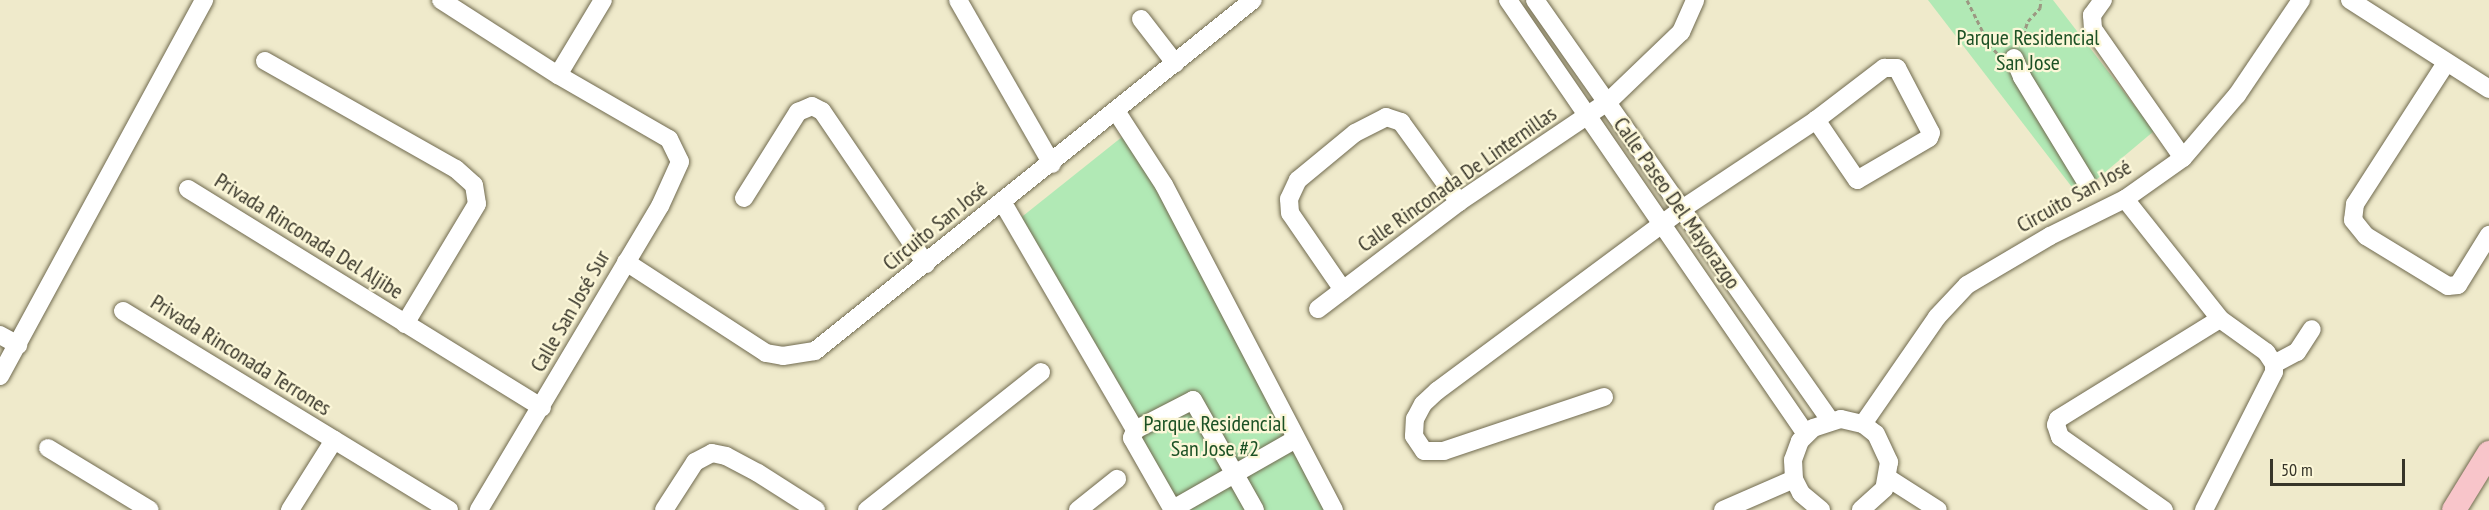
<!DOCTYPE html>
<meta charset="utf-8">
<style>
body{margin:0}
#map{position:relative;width:2489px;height:510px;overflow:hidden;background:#efeacb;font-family:"PT Sans Narrow",sans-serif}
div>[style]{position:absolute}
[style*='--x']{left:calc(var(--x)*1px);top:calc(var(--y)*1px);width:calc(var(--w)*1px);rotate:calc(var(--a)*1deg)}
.green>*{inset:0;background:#b1e9b5}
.path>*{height:3px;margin-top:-1.5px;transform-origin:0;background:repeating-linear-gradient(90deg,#9c9882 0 4.5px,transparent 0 7.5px)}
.roads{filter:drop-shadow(0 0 2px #706a4f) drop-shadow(0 0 2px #706a4f)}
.minor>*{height:18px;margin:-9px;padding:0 9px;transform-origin:9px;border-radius:9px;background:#fff}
.major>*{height:24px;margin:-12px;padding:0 12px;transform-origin:12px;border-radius:12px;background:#f8c5ca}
span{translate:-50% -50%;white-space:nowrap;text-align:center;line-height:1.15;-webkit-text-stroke:4.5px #fcf7d8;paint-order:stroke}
.park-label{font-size:22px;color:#1b5124}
.street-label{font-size:22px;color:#373529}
.scale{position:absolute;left:2270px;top:459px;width:135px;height:27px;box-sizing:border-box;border:3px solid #373529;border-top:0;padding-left:8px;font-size:18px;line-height:21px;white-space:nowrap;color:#373529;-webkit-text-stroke:4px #fcf7d8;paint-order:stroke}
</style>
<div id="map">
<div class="green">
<div style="clip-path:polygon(1928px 0,2053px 0,2154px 131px,2078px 195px)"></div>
<div style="clip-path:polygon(1127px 133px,1341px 510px,1173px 510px,1013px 224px)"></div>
</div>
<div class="path">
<div style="--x:1967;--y:0;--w:49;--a:63.4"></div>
<div style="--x:1989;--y:44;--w:13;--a:48"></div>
<div style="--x:2021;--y:42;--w:22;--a:-72"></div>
<div style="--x:2028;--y:21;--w:18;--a:-47"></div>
<div style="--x:2040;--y:8;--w:8;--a:-83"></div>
</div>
<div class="roads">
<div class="minor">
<div style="--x:441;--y:0;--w:139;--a:32.7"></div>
<div style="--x:558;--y:75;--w:128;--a:30"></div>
<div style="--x:669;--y:139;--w:25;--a:64"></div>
<div style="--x:680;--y:162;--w:48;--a:114.4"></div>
<div style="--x:660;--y:206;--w:354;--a:120.8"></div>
<div style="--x:958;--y:0;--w:189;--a:60.2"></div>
<div style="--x:1508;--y:0;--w:526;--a:55.53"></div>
<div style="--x:1535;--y:0;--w:513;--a:54.92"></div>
<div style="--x:2103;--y:0;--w:19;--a:126"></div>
<div style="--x:2092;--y:15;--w:14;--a:86"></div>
<div style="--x:2093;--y:29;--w:157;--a:55.1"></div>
<div style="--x:2350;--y:0;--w:165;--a:32.6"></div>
<div style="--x:1141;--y:19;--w:56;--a:52.3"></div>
<div style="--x:2014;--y:58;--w:21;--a:67"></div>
<div style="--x:2022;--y:77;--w:123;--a:58.6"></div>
<div style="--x:265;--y:61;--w:219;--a:29.5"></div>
<div style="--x:456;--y:169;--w:24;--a:42"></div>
<div style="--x:474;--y:185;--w:19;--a:81"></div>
<div style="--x:477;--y:204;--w:140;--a:121"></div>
<div style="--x:2446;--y:63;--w:168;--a:122.8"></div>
<div style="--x:2355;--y:204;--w:16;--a:97"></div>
<div style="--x:2353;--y:220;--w:21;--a:51"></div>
<div style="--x:2366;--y:236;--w:96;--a:31.4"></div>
<div style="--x:2448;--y:286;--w:10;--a:-6"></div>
<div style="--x:2458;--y:285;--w:59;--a:-58.2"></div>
<div style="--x:558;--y:75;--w:87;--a:-59"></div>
<div style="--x:1116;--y:111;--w:88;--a:57"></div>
<div style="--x:1164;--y:185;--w:367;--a:62.4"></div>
<div style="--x:188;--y:189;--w:416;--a:31.7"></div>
<div style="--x:744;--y:198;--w:102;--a:-57.9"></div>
<div style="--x:798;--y:112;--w:15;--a:-23"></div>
<div style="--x:812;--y:106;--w:11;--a:27"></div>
<div style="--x:822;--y:111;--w:185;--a:55.8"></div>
<div style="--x:2125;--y:199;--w:153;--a:51.6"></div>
<div style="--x:2220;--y:319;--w:57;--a:35.7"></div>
<div style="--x:2266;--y:352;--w:14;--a:56"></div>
<div style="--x:2274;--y:364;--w:8;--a:90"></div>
<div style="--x:2274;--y:372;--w:155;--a:116.9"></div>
<div style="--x:1003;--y:203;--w:263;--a:59.8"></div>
<div style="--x:626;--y:262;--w:167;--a:33"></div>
<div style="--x:766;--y:353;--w:17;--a:10"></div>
<div style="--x:783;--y:356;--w:32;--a:-9"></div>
<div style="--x:815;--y:351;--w:561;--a:-38.71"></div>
<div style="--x:1343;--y:290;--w:93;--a:-124.5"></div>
<div style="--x:1290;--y:213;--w:14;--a:-94"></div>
<div style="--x:1289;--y:199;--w:21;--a:-65"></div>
<div style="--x:1298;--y:180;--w:74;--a:-39.5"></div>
<div style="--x:1355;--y:133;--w:35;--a:-27"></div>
<div style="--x:1386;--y:117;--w:16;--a:18"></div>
<div style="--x:1401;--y:122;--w:99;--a:54.1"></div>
<div style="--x:1318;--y:309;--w:177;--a:-37.2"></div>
<div style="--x:1459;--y:202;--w:181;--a:-34"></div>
<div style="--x:1609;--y:101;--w:100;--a:-43.8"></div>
<div style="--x:1681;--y:32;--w:35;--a:-66"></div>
<div style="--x:123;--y:311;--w:382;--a:31.4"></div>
<div style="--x:0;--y:335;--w:21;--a:29"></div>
<div style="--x:2274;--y:364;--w:26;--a:-28"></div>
<div style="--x:2297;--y:352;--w:27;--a:-57"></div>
<div style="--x:0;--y:376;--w:428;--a:-61.5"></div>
<div style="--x:1604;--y:397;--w:169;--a:161.4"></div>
<div style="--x:1444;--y:451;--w:20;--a:180"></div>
<div style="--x:1424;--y:451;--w:18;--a:-124"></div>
<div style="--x:1414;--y:436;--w:17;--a:-87"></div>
<div style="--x:1415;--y:419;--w:17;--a:-62"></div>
<div style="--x:1423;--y:404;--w:19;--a:-43"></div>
<div style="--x:1437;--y:391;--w:305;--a:-36.6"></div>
<div style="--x:1682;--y:209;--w:161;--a:-33.6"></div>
<div style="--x:1816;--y:120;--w:86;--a:-37.4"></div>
<div style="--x:1884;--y:68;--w:13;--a:0"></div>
<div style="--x:1897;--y:68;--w:73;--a:62.4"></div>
<div style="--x:1931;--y:133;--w:5;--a:112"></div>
<div style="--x:1929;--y:138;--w:83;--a:149.7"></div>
<div style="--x:1857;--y:180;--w:73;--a:-124.3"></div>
<div style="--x:1863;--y:424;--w:130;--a:-55.3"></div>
<div style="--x:1937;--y:317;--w:44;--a:-46.8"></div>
<div style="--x:1967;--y:285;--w:96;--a:-30.6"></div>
<div style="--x:2050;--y:236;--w:84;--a:-26.3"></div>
<div style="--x:2125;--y:199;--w:71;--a:-35.3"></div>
<div style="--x:2183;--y:158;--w:83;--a:-49.4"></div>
<div style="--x:2237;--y:95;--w:115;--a:-56"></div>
<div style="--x:48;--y:448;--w:119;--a:31.3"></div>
<div style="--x:1888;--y:478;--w:59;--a:32.6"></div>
<div style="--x:1173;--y:509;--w:139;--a:-29.7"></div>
<div style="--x:290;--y:510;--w:83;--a:-57.8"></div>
<div style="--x:664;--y:510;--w:57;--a:-57.1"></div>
<div style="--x:695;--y:462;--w:19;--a:-28"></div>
<div style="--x:712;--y:453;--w:14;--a:12"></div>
<div style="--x:726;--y:456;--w:36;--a:28"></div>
<div style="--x:758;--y:473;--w:69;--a:32.5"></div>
<div style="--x:867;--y:510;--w:222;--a:-38.4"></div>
<div style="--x:1078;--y:510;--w:50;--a:-38.5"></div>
<div style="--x:1173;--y:510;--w:83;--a:-119.7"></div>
<div style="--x:1132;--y:438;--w:9;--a:-69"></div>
<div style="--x:1135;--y:430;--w:65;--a:-27.3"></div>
<div style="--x:1193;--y:400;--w:126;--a:60.6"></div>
<div style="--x:1723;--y:510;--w:77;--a:-23.6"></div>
<div style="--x:1821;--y:510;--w:26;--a:-140"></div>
<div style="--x:1801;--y:493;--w:16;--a:-117"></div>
<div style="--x:1794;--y:479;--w:19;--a:-93"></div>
<div style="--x:1793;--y:460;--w:20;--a:-70"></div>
<div style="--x:1800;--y:441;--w:18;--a:-45"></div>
<div style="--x:1813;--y:428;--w:29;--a:-18"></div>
<div style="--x:1841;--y:419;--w:23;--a:13"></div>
<div style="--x:1863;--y:424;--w:16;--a:38"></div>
<div style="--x:1876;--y:434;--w:31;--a:65"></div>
<div style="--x:1889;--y:462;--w:27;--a:100"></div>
<div style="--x:1884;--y:489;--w:31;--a:138"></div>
<div style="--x:2164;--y:510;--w:127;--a:-144.9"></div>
<div style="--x:2060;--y:437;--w:13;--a:-108"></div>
<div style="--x:2056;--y:425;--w:6;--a:-72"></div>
<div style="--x:2058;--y:419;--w:190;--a:-31.7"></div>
</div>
<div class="major">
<div style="--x:2454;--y:510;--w:67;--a:-58.4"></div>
</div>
</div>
<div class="park-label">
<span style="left:2028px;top:50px">Parque Residencial<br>San Jose</span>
<span style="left:1215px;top:436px">Parque Residencial<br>San Jose #2</span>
</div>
<div class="street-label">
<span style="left:1457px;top:179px;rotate:-35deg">Calle Rinconada De Linternillas</span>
<span style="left:2074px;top:196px;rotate:-29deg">Circuito San José</span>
<span style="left:1677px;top:203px;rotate:55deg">Calle Paseo Del Mayorazgo</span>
<span style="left:935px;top:226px;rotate:-39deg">Circuito San José</span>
<span style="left:309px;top:236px;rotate:32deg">Privada Rinconada Del Aljibe</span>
<span style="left:570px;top:311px;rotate:-60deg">Calle San José Sur</span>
<span style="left:241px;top:355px;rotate:32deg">Privada Rinconada Terrones</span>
</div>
<div class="scale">50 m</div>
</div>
